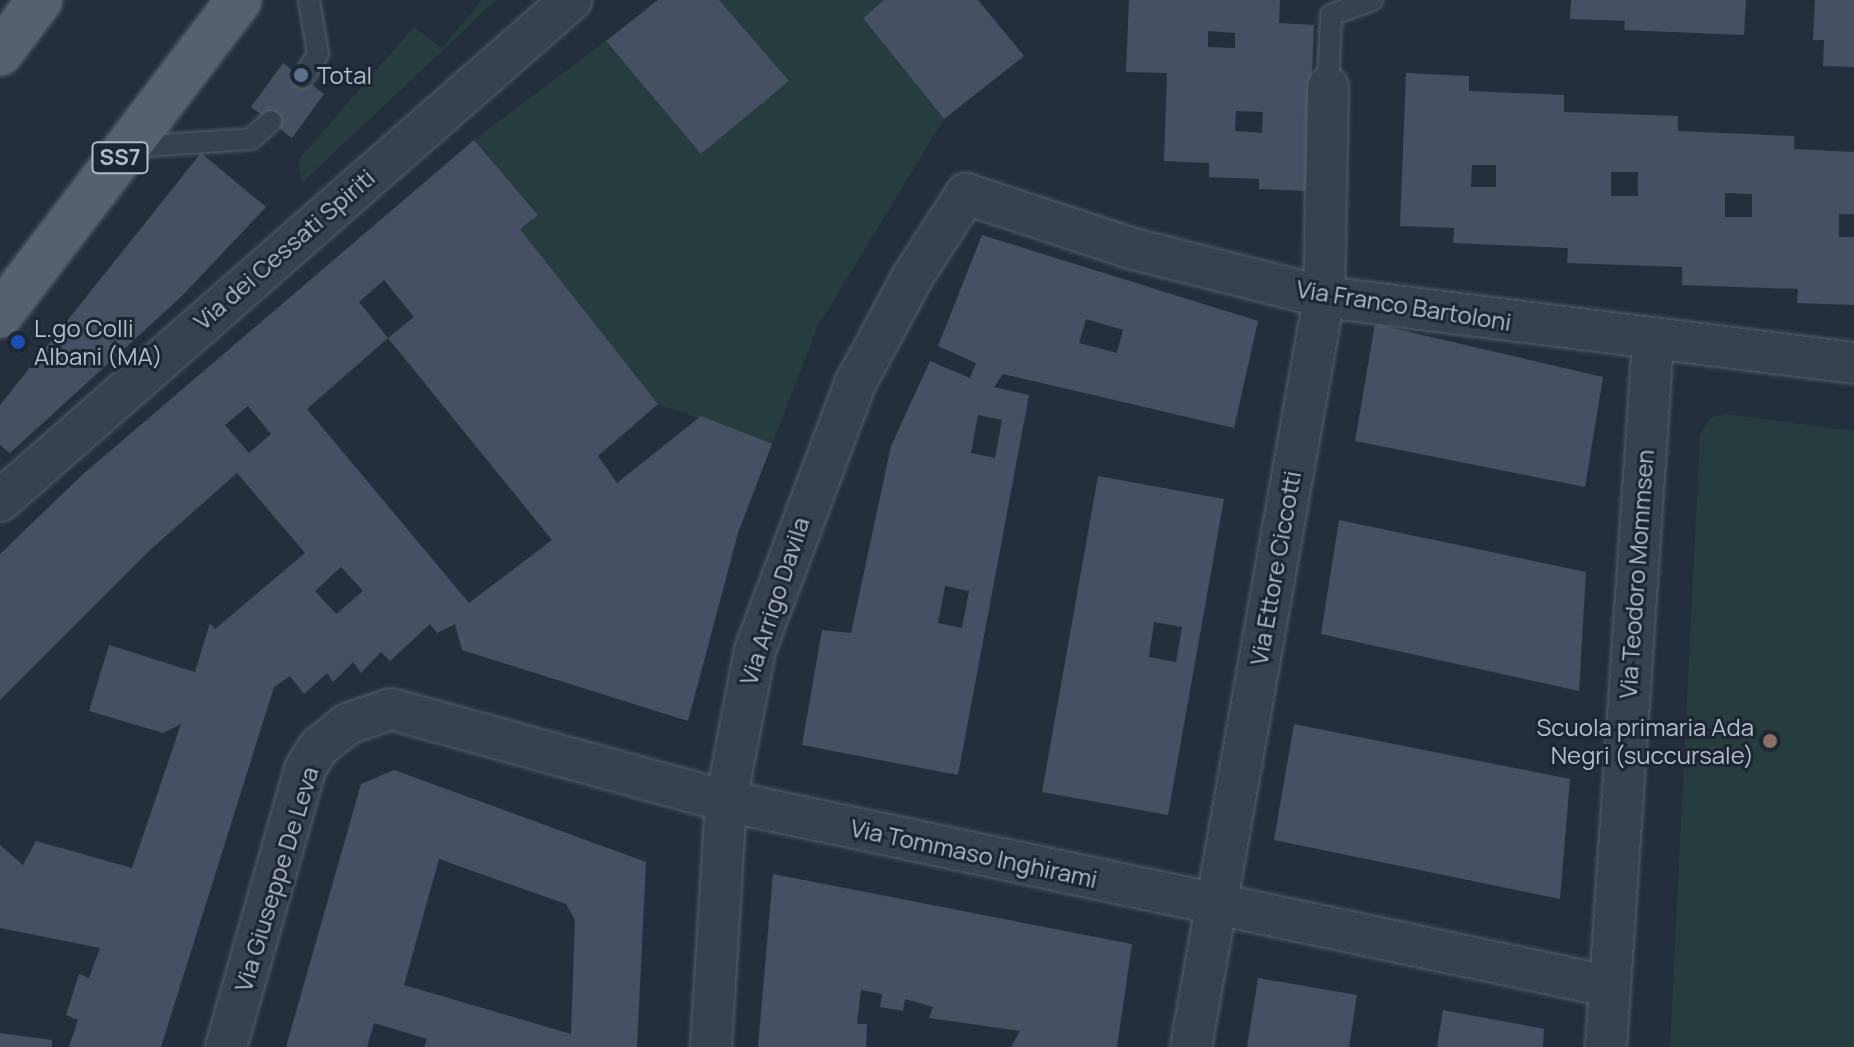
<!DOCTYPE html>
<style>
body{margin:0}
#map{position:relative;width:1854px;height:1047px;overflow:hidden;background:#242f3e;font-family:Manrope,sans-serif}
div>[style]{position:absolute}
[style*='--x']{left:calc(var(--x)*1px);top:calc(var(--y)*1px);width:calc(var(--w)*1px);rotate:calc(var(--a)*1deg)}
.green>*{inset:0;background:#263c3f}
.building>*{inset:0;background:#455162}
.roads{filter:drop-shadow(0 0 2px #565f6c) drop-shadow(0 0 2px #565f6c)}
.service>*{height:20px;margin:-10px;padding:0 10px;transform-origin:10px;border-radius:10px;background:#38414e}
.minor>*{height:40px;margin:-20px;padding:0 20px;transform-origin:20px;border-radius:20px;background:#38414e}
.primary>*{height:44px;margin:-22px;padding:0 22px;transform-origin:22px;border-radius:22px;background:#56606e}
.dots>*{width:22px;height:22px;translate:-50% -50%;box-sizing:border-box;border:4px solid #1d2633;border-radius:50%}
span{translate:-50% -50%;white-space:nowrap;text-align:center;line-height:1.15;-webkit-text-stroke:6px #1d2633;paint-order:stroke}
.shield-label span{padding:2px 6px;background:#1d2633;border:2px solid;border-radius:6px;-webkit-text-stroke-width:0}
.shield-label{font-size:22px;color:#b4bcc9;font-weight:700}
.poi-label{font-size:24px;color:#b4bcc9}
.left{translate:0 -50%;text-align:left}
.right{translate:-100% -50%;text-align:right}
.street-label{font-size:24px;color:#b4bcc9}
</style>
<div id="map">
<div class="green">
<div style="clip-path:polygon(482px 0,496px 0,302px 183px,298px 160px,414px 27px,442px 48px)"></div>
<div style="clip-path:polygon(719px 0,884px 0,863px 18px,944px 119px,818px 326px,772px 444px,658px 404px,520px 229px,538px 214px,474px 140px,606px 41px,702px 154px,788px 81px)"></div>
<div style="clip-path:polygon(1726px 414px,1854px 431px,1854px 1047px,1670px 1047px,1700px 435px,1710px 418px)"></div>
</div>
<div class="building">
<div style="clip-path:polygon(658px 0,719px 0,789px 81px,701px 154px,606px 41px)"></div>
<div style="clip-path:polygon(884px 0,978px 0,1024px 56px,944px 119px,863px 18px)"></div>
<div style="clip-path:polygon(evenodd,1129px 0,1280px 0,1279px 23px,1314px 25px,1307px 191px,1259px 189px,1259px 179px,1209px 177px,1209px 163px,1164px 161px,1167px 73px,1126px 72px,1129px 0,1208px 31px,1235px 33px,1235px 48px,1208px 47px,1208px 31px,1129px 0,1236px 111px,1263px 112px,1262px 133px,1235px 131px,1236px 111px)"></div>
<div style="clip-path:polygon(1571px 0,1746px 0,1744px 35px,1624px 30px,1625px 21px,1570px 19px)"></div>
<div style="clip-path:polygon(1815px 0,1854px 0,1854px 67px,1823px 66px,1824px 40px,1813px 40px)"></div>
<div style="clip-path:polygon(283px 63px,324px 94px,292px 138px,251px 107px)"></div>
<div style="clip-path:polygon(evenodd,1406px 73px,1469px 76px,1469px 91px,1564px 95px,1564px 112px,1678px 116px,1678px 131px,1794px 136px,1794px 149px,1854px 152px,1854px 214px,1839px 214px,1839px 237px,1854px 237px,1854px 305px,1797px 303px,1798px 289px,1682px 285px,1682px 267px,1567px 263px,1568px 248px,1453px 243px,1454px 228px,1400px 226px,1406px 73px,1472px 165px,1496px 165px,1496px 187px,1471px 187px,1472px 165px,1406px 73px,1611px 172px,1638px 172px,1638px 196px,1611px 196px,1611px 172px,1406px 73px,1725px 193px,1752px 194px,1752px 217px,1725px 217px,1725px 193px)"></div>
<div style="clip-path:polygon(evenodd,474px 140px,538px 215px,520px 229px,658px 404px,598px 456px,617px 483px,701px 416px,772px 444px,738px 533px,688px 721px,462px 650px,455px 624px,437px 633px,430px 624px,390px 661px,381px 652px,361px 673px,353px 662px,333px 682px,327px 673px,304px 694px,290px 676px,274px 687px,161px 1047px,69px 1047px,78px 1020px,66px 1015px,79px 974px,89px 978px,100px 948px,0 928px,0 845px,23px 865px,36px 841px,132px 868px,181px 724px,163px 733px,89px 711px,109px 645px,195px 672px,210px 623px,215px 629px,305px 553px,237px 473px,150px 550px,0 700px,0 554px,82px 475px,474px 140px,384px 280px,414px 317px,388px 338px,552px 540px,469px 603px,307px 409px,388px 338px,359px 302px,384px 280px,474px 140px,248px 406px,271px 434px,249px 453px,225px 425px,248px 406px,474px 140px,341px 567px,363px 591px,336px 614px,315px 591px,341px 567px)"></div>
<div style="clip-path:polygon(201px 153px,266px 207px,181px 297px,10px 453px,0 445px,0 405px)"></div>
<div style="clip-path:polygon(evenodd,982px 235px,1258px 321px,1234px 428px,1003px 374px,994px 387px,1029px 395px,958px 775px,802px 745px,822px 630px,851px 633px,891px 446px,930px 361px,970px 378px,976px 363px,938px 346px,982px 235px,1086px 319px,1123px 330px,1117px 353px,1079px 343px,1086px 319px,982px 235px,978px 415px,1002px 420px,995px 458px,971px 453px,978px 415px,982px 235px,945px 586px,969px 591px,962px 628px,938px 623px,945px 586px)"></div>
<div style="clip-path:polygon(1375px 324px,1603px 377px,1585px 487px,1355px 441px)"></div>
<div style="clip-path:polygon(evenodd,1098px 476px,1224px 499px,1168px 815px,1042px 792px,1098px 476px,1154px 622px,1182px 627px,1176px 662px,1149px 657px,1154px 622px)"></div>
<div style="clip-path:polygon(1339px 520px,1586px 572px,1579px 691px,1321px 634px)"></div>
<div style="clip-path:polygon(1294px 724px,1570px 779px,1560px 899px,1274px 840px)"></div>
<div style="clip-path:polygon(evenodd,394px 770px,646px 862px,637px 1047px,424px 1047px,427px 1039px,374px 1023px,367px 1047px,286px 1047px,361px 784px,394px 770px,439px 859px,566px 904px,575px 920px,571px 1034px,404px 985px,439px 859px)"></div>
<div style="clip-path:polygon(773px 874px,1132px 944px,1117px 1047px,1011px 1047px,1020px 1031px,929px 1018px,933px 1007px,905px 999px,903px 1011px,880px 1007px,882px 994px,861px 990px,857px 1024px,867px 1024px,866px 1047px,758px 1047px)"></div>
<div style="clip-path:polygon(1258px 978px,1357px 995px,1349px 1047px,1247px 1047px)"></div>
<div style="clip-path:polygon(1443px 1010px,1544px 1029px,1543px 1047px,1437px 1047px)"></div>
<div style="clip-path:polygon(0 1033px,52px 1040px,52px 1047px,0 1047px)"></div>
</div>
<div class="roads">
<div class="service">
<div style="--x:303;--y:78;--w:28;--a:-58"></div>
<div style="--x:318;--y:54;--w:55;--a:-99.5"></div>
<div style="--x:1328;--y:87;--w:72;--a:-87.6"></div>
<div style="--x:1331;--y:15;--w:44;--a:-20.1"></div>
<div style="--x:132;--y:147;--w:119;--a:-3.8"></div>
<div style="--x:251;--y:139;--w:27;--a:-42"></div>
</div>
<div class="minor">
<div style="--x:0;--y:501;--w:760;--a:-41.26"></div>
<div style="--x:226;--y:1047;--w:289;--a:-74.1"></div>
<div style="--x:305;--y:769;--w:26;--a:-58"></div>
<div style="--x:319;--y:747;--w:36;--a:-39"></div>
<div style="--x:347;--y:724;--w:46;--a:-18.8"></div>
<div style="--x:391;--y:709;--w:347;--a:15.4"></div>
<div style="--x:726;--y:801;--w:901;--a:11.85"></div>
<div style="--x:711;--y:1047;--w:246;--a:-86.5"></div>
<div style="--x:726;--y:801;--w:154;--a:-79.1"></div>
<div style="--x:755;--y:650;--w:286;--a:-69.4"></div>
<div style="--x:856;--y:382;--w:120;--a:-61.7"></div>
<div style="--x:913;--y:276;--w:98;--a:-57.1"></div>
<div style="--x:966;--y:194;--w:173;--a:18.2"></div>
<div style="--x:1130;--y:248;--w:200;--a:14.2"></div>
<div style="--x:1324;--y:297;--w:534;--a:7.1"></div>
<div style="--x:1191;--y:1047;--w:762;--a:-79.94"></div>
<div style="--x:1324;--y:297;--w:210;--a:-88.9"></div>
<div style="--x:1606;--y:1047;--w:708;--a:-86.19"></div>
</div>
<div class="primary">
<div style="--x:0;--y:53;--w:66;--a:-53"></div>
<div style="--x:0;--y:315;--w:395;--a:-52.8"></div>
</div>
</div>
<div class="dots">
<div style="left:301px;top:75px;background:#5c6f8a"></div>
<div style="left:18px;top:342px;background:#1a4fb4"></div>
<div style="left:1770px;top:741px;background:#8d6e63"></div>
</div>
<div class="shield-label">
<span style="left:120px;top:158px">SS7</span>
</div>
<div class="poi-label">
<span class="left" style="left:317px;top:75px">Total</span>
<span class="left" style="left:34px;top:342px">L.go Colli<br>Albani (MA)</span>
<span class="right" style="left:1754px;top:741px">Scuola primaria Ada<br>Negri (succursale)</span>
</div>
<div class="street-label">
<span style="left:284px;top:249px;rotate:-41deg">Via dei Cessati Spiriti</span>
<span style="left:1404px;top:305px;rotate:9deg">Via Franco Bartoloni</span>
<span style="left:1275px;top:568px;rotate:-80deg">Via Ettore Ciccotti</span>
<span style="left:1636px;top:574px;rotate:-86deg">Via Teodoro Mommsen</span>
<span style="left:774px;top:601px;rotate:-72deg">Via Arrigo Davila</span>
<span style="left:974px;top:853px;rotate:12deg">Via Tommaso Inghirami</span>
<span style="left:276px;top:879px;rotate:-73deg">Via Giuseppe De Leva</span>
</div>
</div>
